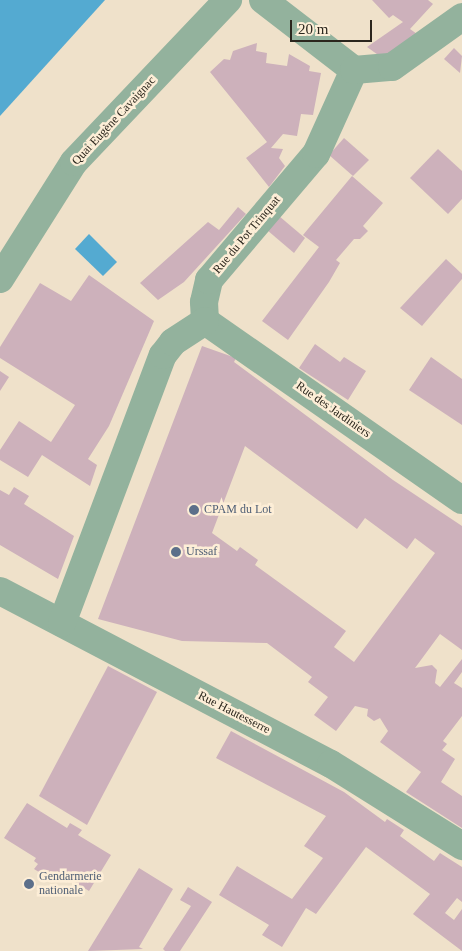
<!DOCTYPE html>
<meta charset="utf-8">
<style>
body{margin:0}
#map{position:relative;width:462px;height:951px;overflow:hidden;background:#efe1ca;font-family:Georgia,serif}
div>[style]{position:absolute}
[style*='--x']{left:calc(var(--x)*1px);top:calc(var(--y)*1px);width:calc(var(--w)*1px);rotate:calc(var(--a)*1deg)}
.water>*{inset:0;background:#54aad1}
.building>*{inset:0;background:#cdb1bb}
.minor>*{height:28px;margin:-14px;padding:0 14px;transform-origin:14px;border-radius:14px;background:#93b29d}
.dots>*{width:14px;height:14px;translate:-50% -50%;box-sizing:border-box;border:2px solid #fdeed7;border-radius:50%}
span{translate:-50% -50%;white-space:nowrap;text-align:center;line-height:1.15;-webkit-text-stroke:5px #fdeed7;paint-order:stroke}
.street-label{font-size:12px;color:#2b261d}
.service-label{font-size:12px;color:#4e5e75}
.left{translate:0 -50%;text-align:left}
.scale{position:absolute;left:290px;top:20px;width:82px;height:22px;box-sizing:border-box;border:2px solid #2b261d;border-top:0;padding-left:6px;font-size:15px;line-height:18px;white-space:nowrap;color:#2b261d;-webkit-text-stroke:4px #fdeed7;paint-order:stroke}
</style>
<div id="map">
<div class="water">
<div style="clip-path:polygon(0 0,105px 0,0 116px)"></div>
<div style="clip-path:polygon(89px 234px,117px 262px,103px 276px,75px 249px)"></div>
</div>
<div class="building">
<div style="clip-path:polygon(372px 0,428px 0,433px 4px,410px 29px,424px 39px,381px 57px,367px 47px,403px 22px,393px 15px,389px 18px)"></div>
<div style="clip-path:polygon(257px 43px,256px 51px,267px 53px,266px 63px,287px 66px,289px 54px,310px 66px,309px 71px,321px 73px,313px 115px,301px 114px,297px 136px,283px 134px,271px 148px,283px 149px,279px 158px,285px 166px,269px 187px,246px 158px,267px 142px,210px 72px,224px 59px,230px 60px,233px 51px)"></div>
<div style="clip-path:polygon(454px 48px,462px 56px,460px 73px,444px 59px)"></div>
<div style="clip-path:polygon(344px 138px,369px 160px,353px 176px,329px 155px)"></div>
<div style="clip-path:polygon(438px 149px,462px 171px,462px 199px,448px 214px,410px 178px)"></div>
<div style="clip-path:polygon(352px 176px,383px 203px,363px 226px,368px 231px,360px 239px,354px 239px,336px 260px,340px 263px,329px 282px,288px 340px,262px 321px,319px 247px,303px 235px)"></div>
<div style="clip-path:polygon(238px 207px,246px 214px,184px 282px,158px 300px,140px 283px,208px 222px,219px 230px)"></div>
<div style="clip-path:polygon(279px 216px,305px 238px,294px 253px,267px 230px)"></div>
<div style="clip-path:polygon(446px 259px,462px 274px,462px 279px,422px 326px,400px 308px)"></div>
<div style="clip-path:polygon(89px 275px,154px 321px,109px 426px,88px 459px,97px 465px,90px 486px,42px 455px,28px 477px,0 460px,0 450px,19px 421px,51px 442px,75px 405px,0 358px,0 347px,40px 283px,71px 301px)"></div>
<div style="clip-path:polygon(315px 344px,340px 362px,344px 357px,366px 371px,348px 400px,299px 368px)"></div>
<div style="clip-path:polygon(evenodd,202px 346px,236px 358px,234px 362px,393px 480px,462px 526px,462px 650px,440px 634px,415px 668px,432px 665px,437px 670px,435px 683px,440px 687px,462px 659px,462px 672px,454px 683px,462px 688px,462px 716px,443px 741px,447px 744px,442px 750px,455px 759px,441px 782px,462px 796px,462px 828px,406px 792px,421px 772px,380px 742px,388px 731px,380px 718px,374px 721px,367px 716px,368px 709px,355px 706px,336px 731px,314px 715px,328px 697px,308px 682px,312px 677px,267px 643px,182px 641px,98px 619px,202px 346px,245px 446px,357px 529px,365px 518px,407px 549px,415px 538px,435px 553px,354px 662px,334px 647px,346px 631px,255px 565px,258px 560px,240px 547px,237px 551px,212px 533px,245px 446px)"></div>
<div style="clip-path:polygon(431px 357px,462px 379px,462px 425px,409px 390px)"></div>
<div style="clip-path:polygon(0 371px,9px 377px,0 391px)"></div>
<div style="clip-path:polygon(14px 487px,29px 496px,24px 504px,74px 536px,58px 579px,0 545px,0 490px,9px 495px)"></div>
<div style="clip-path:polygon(108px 666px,157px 692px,87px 825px,39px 796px)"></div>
<div style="clip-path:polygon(231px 731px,344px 792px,385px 822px,387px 819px,404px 830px,400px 836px,434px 861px,440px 853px,462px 867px,462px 902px,457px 898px,445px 913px,454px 920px,462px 909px,462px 951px,413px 914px,430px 894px,366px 847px,316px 914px,306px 908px,282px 947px,262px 935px,269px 925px,219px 895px,237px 866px,292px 899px,323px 858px,304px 846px,326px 816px,216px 758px)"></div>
<div style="clip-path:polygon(27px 803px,67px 828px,70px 823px,82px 830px,78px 835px,111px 855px,89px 891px,57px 871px,55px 874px,50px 871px,47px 877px,34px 869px,38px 864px,34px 861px,36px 858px,4px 838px)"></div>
<div style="clip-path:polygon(139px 868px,173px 889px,139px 947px,143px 949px,88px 951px)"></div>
<div style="clip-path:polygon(188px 887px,212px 902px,180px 951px,165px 951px,163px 949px,191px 906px,180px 900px)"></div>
</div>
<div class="minor">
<div style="--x:263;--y:0;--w:115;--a:37.6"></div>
<div style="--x:0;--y:279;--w:138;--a:-57.7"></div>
<div style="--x:74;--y:162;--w:224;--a:-46.5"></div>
<div style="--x:205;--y:321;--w:19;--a:-93"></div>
<div style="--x:204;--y:302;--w:23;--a:-77"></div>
<div style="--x:209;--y:280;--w:165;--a:-49.7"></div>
<div style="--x:316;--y:154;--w:92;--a:-65.7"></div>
<div style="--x:354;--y:70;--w:38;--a:-5"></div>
<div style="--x:392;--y:67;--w:86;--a:-35.5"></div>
<div style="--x:205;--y:321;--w:313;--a:34.9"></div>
<div style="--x:0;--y:591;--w:373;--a:27.6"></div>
<div style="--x:331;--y:764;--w:155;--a:32"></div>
<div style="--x:62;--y:623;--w:286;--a:-69.4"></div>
<div style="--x:163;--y:355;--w:16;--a:-52"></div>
<div style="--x:173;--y:342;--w:38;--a:-33"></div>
</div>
<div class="dots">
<div style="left:194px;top:510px;background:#5c6f8a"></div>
<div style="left:176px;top:552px;background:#5c6f8a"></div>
<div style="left:29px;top:884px;background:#5c6f8a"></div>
</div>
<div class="street-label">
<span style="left:114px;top:121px;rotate:-47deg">Quai Eugène Cavaignac</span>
<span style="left:247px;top:235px;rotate:-50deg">Rue du Pot Trinquat</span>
<span style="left:333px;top:410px;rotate:35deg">Rue des Jardiniers</span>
<span style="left:234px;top:713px;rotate:27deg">Rue Hautesserre</span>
</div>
<div class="service-label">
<span class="left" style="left:204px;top:510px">CPAM du Lot</span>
<span class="left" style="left:186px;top:552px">Urssaf</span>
<span class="left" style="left:39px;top:884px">Gendarmerie<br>nationale</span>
</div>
<div class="scale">20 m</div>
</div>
